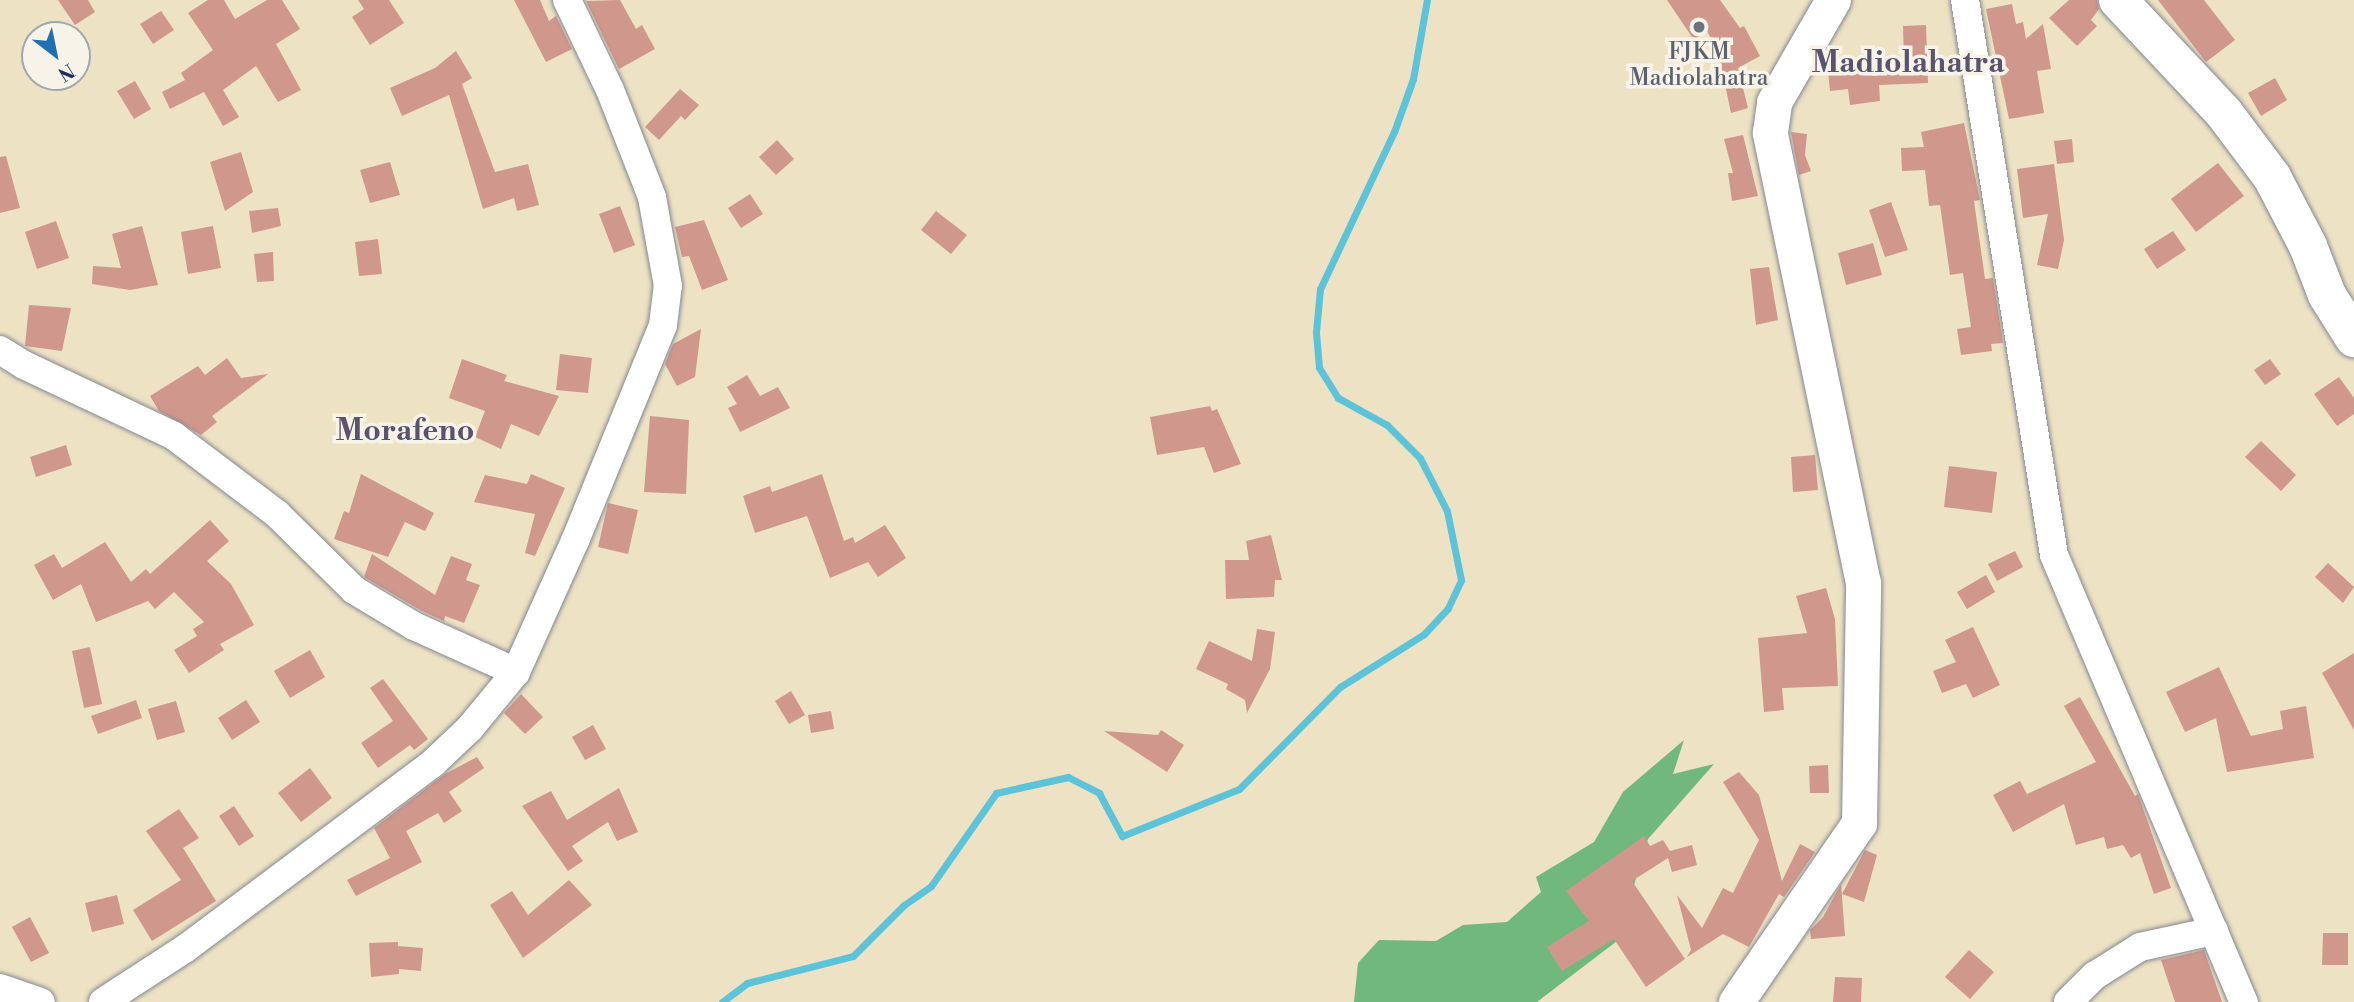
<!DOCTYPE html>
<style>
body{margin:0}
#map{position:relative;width:2354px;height:1002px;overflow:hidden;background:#ede2c4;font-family:"Libre Bodoni",serif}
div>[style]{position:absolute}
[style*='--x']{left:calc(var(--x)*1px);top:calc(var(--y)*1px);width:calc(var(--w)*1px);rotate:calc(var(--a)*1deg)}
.forest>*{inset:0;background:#71b87d}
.stream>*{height:7px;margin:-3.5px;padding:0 3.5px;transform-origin:3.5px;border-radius:3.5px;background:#5cc3d9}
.building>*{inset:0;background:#d0978d}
.roads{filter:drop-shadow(0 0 2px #848891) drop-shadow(0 0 2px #848891)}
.minor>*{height:28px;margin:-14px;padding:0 14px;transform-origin:14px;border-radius:14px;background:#fff}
.tertiary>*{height:35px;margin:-17.5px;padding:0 17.5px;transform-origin:17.5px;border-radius:17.5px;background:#fff}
.primary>*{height:38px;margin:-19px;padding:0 19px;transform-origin:19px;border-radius:19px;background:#fff}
.dots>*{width:19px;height:19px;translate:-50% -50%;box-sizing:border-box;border:4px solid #f7f3e8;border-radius:50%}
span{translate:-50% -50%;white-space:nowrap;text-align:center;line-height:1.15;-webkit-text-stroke:7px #f7f3e8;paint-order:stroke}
.worship-label{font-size:23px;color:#5b616d}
.district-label{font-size:30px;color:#5a536e;font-weight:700}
.north{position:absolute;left:21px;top:21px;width:70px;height:70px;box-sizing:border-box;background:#f7f3e8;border:2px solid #9fa5b1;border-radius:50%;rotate:148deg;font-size:19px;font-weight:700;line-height:28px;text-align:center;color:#1b2f5e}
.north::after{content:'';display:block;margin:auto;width:24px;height:32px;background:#1f6fb2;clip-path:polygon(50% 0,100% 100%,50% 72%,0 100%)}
</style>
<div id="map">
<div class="forest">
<div style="clip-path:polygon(1684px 740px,1673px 774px,1714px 764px,1648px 839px,1617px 941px,1537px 1002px,1354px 1002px,1358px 963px,1379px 940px,1436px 941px,1463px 925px,1507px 922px,1541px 892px,1536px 877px,1594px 842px,1623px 792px)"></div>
</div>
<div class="stream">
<div style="--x:722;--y:1002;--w:31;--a:-37"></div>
<div style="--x:747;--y:983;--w:109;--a:-14.3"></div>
<div style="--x:853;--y:956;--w:72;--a:-45"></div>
<div style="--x:904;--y:905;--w:33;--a:-35"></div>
<div style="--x:931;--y:886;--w:113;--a:-55"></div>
<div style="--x:996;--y:793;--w:74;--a:-12.5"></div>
<div style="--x:1068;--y:777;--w:35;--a:27"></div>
<div style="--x:1099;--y:793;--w:49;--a:61.9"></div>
<div style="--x:1122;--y:836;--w:126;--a:-21.9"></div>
<div style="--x:1239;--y:789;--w:144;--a:-45.3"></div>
<div style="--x:1340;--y:687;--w:99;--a:-32.2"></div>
<div style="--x:1424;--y:634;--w:35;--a:-47"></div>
<div style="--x:1448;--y:608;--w:31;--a:-65"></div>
<div style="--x:1461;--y:580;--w:70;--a:-101.5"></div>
<div style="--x:1447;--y:511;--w:59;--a:-117"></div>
<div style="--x:1420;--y:458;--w:47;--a:-135"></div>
<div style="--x:1387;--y:425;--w:56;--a:-151.1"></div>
<div style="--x:1338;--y:398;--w:36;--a:-122"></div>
<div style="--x:1319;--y:367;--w:35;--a:-95"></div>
<div style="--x:1316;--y:332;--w:43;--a:-84.7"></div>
<div style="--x:1320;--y:289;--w:174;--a:-64.8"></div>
<div style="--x:1394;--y:132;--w:56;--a:-70.3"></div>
<div style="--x:1413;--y:79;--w:80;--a:-80"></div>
</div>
<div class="building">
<div style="clip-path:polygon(58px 0,88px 0,95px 12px,75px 25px)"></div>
<div style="clip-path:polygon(208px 0,224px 0,235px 19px,267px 0,282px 0,300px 29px,276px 44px,301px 90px,278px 102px,256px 66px,223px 90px,239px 117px,223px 126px,204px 92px,170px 109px,162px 92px,185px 80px,181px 73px,213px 50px,188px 13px)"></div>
<div style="clip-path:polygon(358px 0,389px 0,404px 23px,370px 45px,352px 17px,364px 9px)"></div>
<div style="clip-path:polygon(514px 0,540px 0,549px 21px,556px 16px,572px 49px,546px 62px)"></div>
<div style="clip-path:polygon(620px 0,636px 29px,642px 25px,655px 49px,619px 69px,586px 1px)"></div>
<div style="clip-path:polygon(1667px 0,1720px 0,1740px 28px,1744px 26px,1760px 56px,1738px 68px,1748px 108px,1731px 113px,1718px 51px,1707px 31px,1694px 40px)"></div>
<div style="clip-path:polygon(2069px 0,2097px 0,2099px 9px,2091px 20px,2097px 26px,2077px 46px,2049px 18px)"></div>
<div style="clip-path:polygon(2158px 0,2204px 0,2235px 40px,2206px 62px)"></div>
<div style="clip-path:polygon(2012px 4px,2016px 24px,2023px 22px,2026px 39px,2043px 24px,2051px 69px,2037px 71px,2044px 113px,2009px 119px,1986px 9px)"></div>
<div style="clip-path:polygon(161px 11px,174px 30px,153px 44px,140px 24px)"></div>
<div style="clip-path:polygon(1926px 25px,1928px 83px,1879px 85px,1880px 101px,1850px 105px,1848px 89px,1830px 91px,1828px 71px,1904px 62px,1903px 26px)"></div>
<div style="clip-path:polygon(456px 51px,472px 78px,462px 84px,495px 172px,528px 164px,539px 205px,517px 211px,514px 198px,483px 209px,449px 95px,402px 116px,390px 88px,435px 68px)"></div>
<div style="clip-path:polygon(2275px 78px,2287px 100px,2261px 116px,2248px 93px)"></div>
<div style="clip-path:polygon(135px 81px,151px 109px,134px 119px,117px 91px)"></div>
<div style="clip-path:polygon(680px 89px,699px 105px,685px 120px,681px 116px,659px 140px,645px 127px)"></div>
<div style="clip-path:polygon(1964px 123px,1980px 200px,1974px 201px,1985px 279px,1993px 278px,2003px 343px,1991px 344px,1992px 351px,1961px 355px,1957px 329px,1971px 327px,1963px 273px,1950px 275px,1940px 205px,1929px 206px,1925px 170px,1902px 171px,1901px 148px,1924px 147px,1921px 132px)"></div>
<div style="clip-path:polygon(1791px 132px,1807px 134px,1805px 155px,1811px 171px,1799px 175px)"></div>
<div style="clip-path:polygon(1743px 135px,1758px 196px,1732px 201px,1728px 173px,1733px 173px,1724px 139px)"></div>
<div style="clip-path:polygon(2072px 139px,2074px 162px,2057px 164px,2054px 141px)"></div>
<div style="clip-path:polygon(777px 140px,794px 159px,776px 175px,759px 157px)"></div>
<div style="clip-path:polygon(241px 152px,253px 192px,225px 211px,210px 162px)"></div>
<div style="clip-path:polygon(6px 156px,20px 208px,0 213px,0 157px)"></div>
<div style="clip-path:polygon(390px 162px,400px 195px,370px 203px,360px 170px)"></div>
<div style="clip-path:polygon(2218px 163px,2244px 196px,2196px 232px,2171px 199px)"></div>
<div style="clip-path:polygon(2054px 164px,2064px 240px,2058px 269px,2037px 265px,2048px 214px,2023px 218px,2017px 169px)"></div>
<div style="clip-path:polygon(750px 194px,763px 214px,741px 228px,728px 208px)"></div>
<div style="clip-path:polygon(1891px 202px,1908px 250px,1885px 257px,1869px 210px)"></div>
<div style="clip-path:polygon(620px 206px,635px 245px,614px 253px,599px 214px)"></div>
<div style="clip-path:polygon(278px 208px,281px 226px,252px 233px,249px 211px)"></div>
<div style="clip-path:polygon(936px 211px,967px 235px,951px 254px,921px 230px)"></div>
<div style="clip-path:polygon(704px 220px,728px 280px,702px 290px,689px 256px,682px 257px,675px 227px)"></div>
<div style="clip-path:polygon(56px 221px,69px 258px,37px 269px,25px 232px)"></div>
<div style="clip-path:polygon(142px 226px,158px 285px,130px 290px,92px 284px,93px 266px,121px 268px,112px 234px)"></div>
<div style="clip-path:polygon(213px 226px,221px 268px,188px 274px,181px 232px)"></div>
<div style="clip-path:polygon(2173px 231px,2186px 250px,2157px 269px,2144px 249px)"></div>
<div style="clip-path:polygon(378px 239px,382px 274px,359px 276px,355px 242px)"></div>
<div style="clip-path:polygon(1873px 243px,1882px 275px,1846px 285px,1838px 253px)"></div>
<div style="clip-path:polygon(273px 252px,274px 281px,257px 282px,254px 254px)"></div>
<div style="clip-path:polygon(1769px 267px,1778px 320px,1756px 325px,1750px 269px)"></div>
<div style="clip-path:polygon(29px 305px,71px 308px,62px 351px,25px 346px)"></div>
<div style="clip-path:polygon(701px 329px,695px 377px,677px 386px,665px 364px,673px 344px)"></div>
<div style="clip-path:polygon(560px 354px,592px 358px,588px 393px,556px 390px)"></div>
<div style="clip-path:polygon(227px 358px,241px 378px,268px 374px,212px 416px,217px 422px,201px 435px,159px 411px,150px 396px,198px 366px,205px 375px)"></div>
<div style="clip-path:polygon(462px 359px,507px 375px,504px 381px,559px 396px,539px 436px,511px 424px,501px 449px,475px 437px,485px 411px,449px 398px)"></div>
<div style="clip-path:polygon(2270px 359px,2281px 374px,2265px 385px,2254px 370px)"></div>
<div style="clip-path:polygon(747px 375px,760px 396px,778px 387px,790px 408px,740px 432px,728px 408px,737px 404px,727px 387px)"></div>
<div style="clip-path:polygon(2339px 377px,2354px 398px,2354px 414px,2337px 426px,2314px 394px)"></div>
<div style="clip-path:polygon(1210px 406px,1212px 411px,1217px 409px,1241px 464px,1214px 473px,1204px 447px,1157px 455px,1150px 417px)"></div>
<div style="clip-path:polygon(650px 416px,689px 420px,686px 494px,644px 492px)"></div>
<div style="clip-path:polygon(2261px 441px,2296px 475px,2281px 491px,2245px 457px)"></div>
<div style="clip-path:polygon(66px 445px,72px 465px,36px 477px,30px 457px)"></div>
<div style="clip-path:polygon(1815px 455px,1818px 490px,1793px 492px,1791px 457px)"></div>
<div style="clip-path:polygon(1949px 466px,1997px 472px,1992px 513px,1944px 507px)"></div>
<div style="clip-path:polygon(361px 474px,434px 513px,425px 531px,405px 522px,388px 557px,334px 539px,344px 511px,349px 513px)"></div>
<div style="clip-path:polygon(531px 474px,565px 488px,535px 556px,525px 553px,535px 514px,474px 502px,485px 475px,527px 484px)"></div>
<div style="clip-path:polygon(822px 474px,844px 541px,853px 537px,855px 543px,885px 525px,906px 558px,878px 577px,868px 562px,830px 578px,807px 516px,755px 533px,743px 496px,770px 486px,772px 492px)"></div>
<div style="clip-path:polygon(608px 503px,638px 510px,628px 554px,598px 547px)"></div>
<div style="clip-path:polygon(210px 520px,229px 541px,207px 561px,231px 584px,254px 625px,220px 644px,224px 650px,189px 673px,174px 650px,197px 636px,193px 629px,204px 622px,174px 592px,155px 609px,148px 601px,96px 622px,81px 584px,53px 600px,34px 565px,54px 554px,62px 568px,105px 542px,131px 582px,146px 569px,150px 574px)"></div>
<div style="clip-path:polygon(1271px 535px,1282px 580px,1275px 580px,1274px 597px,1226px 599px,1225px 560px,1249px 560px,1246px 541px)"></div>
<div style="clip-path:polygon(2015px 551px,2023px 567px,1997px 581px,1988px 564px)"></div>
<div style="clip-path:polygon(372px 554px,435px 595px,451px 556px,472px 564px,466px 580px,480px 585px,464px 623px,445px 616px,444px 621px,422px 611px,364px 577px)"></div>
<div style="clip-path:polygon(2328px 563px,2354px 587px,2343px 603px,2315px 577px)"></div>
<div style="clip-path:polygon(1986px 575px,1995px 592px,1967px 609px,1957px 592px)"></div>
<div style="clip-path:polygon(1826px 588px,1835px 619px,1838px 686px,1782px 688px,1784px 710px,1764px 712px,1758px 638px,1807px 633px,1796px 596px)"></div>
<div style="clip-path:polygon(1973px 627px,2000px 685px,1973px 698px,1966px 684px,1942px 693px,1933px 671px,1956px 662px,1945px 640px)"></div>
<div style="clip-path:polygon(1257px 629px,1275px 632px,1270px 669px,1247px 713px,1245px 700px,1226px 689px,1228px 684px,1196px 669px,1209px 641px,1252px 661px)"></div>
<div style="clip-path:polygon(90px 647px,102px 704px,84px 708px,72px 651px)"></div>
<div style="clip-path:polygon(310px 650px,325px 677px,290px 698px,274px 671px)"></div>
<div style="clip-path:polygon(2354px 653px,2354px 730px,2322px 673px)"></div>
<div style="clip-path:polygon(2219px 667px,2251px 736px,2283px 729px,2280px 711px,2306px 706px,2314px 758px,2227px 772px,2216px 718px,2185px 732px,2166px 692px)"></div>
<div style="clip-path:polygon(383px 679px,428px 739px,414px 750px,410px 745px,378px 768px,361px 743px,393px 721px,370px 688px)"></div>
<div style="clip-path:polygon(791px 691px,805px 715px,789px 724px,775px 701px)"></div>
<div style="clip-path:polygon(521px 694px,543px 717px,525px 734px,504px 713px)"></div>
<div style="clip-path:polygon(2080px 697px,2135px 796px,2138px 794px,2171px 888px,2154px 894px,2140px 853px,2131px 858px,2123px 845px,2107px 849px,2104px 837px,2076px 845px,2064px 804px,2013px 832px,1993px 795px,2020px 781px,2027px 794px,2096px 762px,2064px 706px)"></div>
<div style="clip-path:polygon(136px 700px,142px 718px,98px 734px,91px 716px)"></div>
<div style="clip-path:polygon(246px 700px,260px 722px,232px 740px,218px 718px)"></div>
<div style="clip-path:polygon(176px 701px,185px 732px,157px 740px,148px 709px)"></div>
<div style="clip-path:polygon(831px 711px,834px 729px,811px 733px,808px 715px)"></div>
<div style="clip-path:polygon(593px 725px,606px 749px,585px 760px,572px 737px)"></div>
<div style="clip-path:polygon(1161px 730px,1184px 745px,1167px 772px,1104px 731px,1158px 735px)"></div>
<div style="clip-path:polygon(477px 757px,484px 768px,449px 792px,462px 811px,444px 823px,438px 813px,406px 831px,422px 862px,356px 896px,347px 880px,390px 858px,374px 828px,445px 774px)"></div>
<div style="clip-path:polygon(1828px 765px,1829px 793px,1810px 793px,1809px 766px)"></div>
<div style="clip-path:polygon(310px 768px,332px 798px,301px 822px,278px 793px)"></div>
<div style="clip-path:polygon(1739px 772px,1759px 795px,1782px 881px,1800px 844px,1815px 852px,1784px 897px,1779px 894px,1749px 947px,1723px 934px,1687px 957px,1691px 950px,1677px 895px,1702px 928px,1723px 888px,1733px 893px,1759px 840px,1723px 782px)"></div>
<div style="clip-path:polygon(619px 788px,638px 832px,617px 841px,608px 822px,572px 846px,583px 861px,568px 871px,522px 806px,551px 791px,567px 820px)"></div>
<div style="clip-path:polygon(234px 806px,254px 836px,239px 846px,219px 816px)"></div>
<div style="clip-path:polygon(179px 809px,199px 838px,183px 848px,216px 901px,152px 941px,133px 910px,181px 880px,146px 831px)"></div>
<div style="clip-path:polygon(1644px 836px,1650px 846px,1663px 840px,1670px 851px,1692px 845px,1697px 865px,1672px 872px,1668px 858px,1632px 881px,1685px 959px,1646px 987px,1614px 939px,1562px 971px,1547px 947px,1589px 921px,1566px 891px)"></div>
<div style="clip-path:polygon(1865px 850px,1877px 855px,1864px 902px,1842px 894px)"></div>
<div style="clip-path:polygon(569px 880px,592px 905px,523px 958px,490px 905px,512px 891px,528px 915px)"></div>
<div style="clip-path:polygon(1841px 884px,1845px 936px,1811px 939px,1810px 930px,1823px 917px)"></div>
<div style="clip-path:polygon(117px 895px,124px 924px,92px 932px,85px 903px)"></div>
<div style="clip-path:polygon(30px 917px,49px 953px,31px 962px,12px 927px)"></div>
<div style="clip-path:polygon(2323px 933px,2348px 933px,2348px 965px,2322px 965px)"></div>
<div style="clip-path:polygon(398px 942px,398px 946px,423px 948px,421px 971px,399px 969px,399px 974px,371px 977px,369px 943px)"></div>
<div style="clip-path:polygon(1969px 950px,1994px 972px,1970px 999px,1945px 977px)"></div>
<div style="clip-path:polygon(2204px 950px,2222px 1002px,2175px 1002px,2161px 960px)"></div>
<div style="clip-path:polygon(1835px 977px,1862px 978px,1861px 1002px,1833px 1002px)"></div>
</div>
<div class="roads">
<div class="minor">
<div style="--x:1965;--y:0;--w:562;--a:80.89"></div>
<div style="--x:2054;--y:555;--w:486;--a:67"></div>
<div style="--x:0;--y:350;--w:28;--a:32"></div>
<div style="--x:24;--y:365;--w:166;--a:25.3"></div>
<div style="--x:174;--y:436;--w:129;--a:37.1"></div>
<div style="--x:277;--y:514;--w:108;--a:44.6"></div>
<div style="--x:354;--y:590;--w:70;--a:31"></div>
<div style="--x:414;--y:626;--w:112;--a:24.3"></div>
<div style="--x:0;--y:988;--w:43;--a:18.9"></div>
<div style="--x:103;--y:1002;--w:99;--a:-33"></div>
<div style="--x:186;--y:948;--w:309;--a:-36.8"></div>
<div style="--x:433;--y:763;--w:51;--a:-43.4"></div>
<div style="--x:470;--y:728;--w:72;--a:-50.6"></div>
<div style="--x:516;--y:672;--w:144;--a:-65.8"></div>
<div style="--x:575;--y:541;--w:233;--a:-67.8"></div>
<div style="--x:663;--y:325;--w:39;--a:-83"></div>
<div style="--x:668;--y:286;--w:90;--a:-100.2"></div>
<div style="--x:652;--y:197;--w:115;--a:-111.4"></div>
<div style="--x:610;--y:90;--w:100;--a:-115.5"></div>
<div style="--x:2068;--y:1002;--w:37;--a:-45"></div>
<div style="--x:2094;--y:976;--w:54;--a:-32.2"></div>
<div style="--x:2140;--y:947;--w:76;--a:-12.2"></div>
</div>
<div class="tertiary">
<div style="--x:1736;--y:1002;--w:217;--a:-55.5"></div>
<div style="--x:1859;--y:823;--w:240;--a:-89"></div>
<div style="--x:1863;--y:583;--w:460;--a:-101.7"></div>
<div style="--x:1770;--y:132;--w:30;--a:-82"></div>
<div style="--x:1774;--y:102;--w:118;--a:-60"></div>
</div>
<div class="primary">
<div style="--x:2118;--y:0;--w:155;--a:46.8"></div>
<div style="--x:2224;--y:113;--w:80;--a:53.1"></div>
<div style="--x:2272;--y:177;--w:78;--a:62.4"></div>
<div style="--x:2308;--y:246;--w:53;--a:68.8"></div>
<div style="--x:2327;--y:295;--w:51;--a:57.9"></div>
</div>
</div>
<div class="dots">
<div style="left:1699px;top:27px;background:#6b7280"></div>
</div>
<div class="worship-label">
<span style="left:1699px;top:65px">FJKM<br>Madiolahatra</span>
</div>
<div class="district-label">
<span style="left:1908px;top:63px">Madiolahatra</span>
<span style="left:405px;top:431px">Morafeno</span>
</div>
<div class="north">N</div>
</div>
